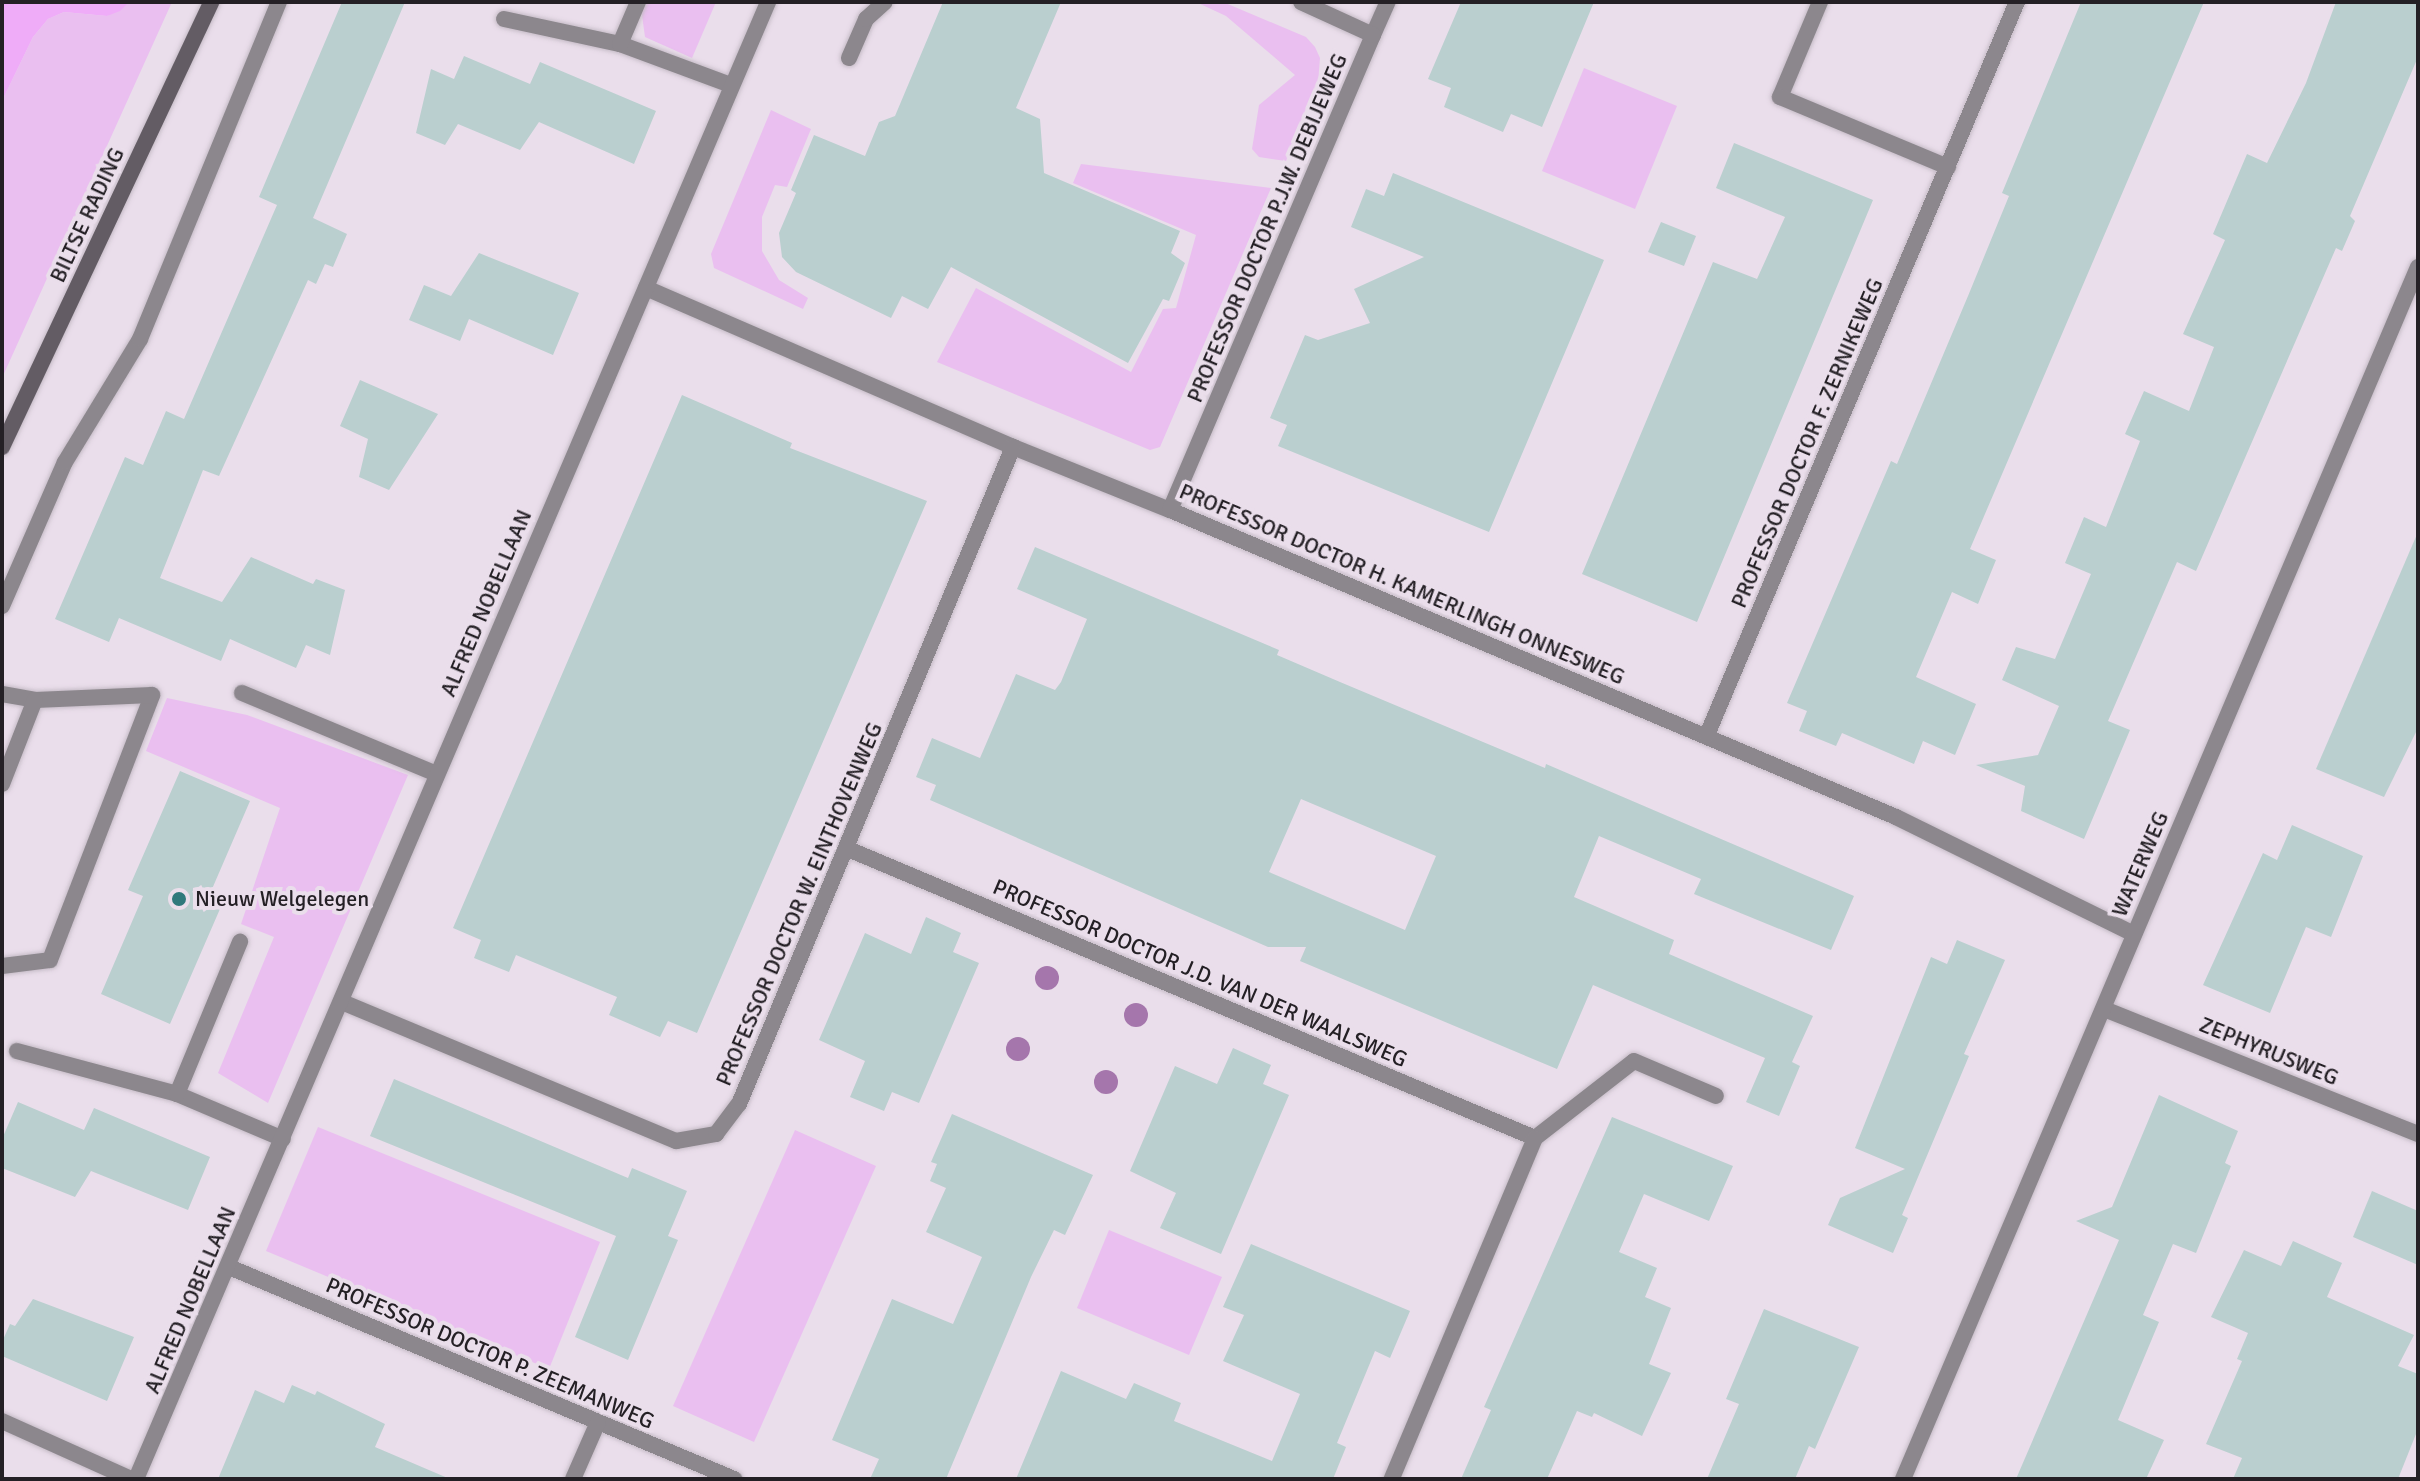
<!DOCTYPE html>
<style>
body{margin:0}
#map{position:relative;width:2420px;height:1481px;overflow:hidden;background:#eadeeb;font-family:Signika,sans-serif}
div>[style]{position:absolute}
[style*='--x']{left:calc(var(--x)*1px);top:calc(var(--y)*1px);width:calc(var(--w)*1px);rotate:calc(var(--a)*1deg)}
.green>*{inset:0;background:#eabff0}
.water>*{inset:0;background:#efacf8}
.building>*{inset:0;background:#bacfcf}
.roads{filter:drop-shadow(0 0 2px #c6bcc7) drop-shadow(0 0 2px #c6bcc7)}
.lane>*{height:16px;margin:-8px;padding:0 8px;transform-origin:8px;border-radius:8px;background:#8c878d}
.street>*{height:16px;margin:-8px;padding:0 8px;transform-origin:8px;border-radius:8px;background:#8c878d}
.secondary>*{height:16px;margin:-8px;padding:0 8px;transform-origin:8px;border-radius:8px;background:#635c64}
.trees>*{width:24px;height:24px;margin:-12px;border-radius:50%;background:#a576ac}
.dots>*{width:22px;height:22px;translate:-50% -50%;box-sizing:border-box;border:4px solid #eadeeb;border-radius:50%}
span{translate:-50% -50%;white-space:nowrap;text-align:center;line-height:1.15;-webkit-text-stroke:8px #eadeeb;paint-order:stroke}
.street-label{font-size:22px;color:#242025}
.poi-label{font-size:22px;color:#242025}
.left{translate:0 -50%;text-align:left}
.frame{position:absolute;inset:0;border:4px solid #242025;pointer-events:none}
</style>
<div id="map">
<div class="green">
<div style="clip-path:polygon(129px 2px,172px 2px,2px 378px,2px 101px,33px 37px,48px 19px,64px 12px,107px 16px)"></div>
<div style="clip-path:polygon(645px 2px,716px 2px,692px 58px,645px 37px,641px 8px)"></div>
<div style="clip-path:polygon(1196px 2px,1223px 2px,1306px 37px,1315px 47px,1320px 58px,1318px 83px,1286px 161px,1259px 157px,1252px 149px,1259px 105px,1295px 75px,1226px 16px)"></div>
<div style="clip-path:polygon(1584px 68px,1677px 106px,1635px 209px,1542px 171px)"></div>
<div style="clip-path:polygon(771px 110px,811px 129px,787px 187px,775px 185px,762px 217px,762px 251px,779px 280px,808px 298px,803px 309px,714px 268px,711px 254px)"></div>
<div style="clip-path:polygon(1081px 164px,1271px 188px,1160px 447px,1150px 450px,937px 362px,976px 288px,1131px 372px,1163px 309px,1176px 308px,1196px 235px,1073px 183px)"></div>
<div style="clip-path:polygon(167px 698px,247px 715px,408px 775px,268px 1103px,218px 1073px,274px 937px,241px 924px,280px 808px,146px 751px)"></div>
<div style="clip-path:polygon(318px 1127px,600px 1242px,549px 1369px,266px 1251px)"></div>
<div style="clip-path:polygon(795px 1130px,876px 1166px,754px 1442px,673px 1406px)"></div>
<div style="clip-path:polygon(1109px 1230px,1222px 1277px,1189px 1355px,1077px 1308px)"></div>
</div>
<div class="water">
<div style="clip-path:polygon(2px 2px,129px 2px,120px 11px,107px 16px,64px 12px,48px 19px,33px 37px,2px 101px)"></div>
</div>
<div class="building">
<div style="clip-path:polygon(342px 2px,405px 2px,313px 218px,347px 234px,333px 267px,325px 264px,316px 284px,308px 280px,219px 476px,203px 470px,160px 578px,222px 602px,251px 557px,313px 584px,316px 579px,345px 590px,330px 655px,306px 645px,296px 668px,230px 639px,221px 661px,119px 618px,109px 642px,55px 619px,125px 457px,143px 465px,166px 411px,184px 419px,277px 205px,259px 197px)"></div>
<div style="clip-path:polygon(943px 2px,1061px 2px,1016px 108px,1040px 119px,1044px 173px,1180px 231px,1171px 253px,1185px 263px,1169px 301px,1163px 299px,1128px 363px,951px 267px,928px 309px,902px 296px,891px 318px,796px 272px,782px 257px,779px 233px,796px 193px,791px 190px,814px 135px,865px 156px,879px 122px,895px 116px)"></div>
<div style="clip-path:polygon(1461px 2px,1594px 2px,1542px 127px,1511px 114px,1503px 132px,1444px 107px,1451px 88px,1428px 79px)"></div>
<div style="clip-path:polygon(2081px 2px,2204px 2px,1970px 549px,1996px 560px,1978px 604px,1952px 592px,1916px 677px,1976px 704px,1955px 755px,1923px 741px,1914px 764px,1842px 733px,1836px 746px,1799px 731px,1807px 711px,1787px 703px,1891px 461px,1897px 464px,1968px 296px,2009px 196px,2002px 193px)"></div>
<div style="clip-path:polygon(2336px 2px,2418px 2px,2418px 57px,2350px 216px,2355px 221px,2342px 251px,2336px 248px,2196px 571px,2177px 562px,2108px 721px,2130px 730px,2084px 839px,2021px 811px,2025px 786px,1976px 765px,2038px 755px,2059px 706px,2002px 680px,2016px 647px,2055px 659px,2091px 574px,2065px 563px,2084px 517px,2106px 527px,2140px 441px,2125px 434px,2144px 391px,2189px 411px,2214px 347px,2183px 334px,2225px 240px,2213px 234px,2247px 154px,2267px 163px,2306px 83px)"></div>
<div style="clip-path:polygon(464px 56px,530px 84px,540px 62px,656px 111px,634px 164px,539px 122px,520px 150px,458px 124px,445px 145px,416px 133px,431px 69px,454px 79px)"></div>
<div style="clip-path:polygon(1734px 143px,1873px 200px,1697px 622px,1582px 574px,1713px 262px,1757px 279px,1785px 217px,1716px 188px)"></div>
<div style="clip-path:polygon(1393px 173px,1604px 260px,1489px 532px,1278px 446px,1287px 425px,1270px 418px,1305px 335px,1318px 340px,1370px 323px,1354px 289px,1424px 257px,1351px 227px,1366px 189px,1384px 196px)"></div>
<div style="clip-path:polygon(1661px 222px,1696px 236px,1684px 266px,1648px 252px)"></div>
<div style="clip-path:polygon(479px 253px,579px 293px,553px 355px,469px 319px,460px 341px,409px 320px,424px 285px,451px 296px)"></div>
<div style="clip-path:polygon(360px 380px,438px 414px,389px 490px,359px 477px,368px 439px,340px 426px)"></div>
<div style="clip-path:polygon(682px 395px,792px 443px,790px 448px,927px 501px,697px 1033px,668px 1021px,660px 1037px,609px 1015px,617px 997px,516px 955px,509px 972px,474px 958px,481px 940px,453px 928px)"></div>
<div style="clip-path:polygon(2418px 532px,2418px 728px,2384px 797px,2316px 769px)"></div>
<div style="clip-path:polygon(evenodd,1035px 547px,1279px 650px,1277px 655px,1340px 682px,1545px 768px,1546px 764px,1854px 896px,1831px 950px,1694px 894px,1701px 879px,1599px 836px,1574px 897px,1674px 940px,1669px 954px,1813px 1016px,1792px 1062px,1800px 1066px,1779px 1116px,1746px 1102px,1765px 1058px,1593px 985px,1557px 1069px,1300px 961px,1306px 947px,1268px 947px,930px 800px,936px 785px,916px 777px,932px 738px,980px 758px,1016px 674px,1055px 690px,1061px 682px,1087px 619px,1017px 589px,1035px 547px,1301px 799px,1436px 856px,1405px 930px,1269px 872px,1301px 799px)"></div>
<div style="clip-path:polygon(180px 771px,250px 801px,209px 896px,223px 902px,170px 1024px,101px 994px,143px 896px,128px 890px)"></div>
<div style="clip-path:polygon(2292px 825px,2363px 856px,2331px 937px,2306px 927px,2270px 1013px,2203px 985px,2263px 853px,2277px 860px)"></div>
<div style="clip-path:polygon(926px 917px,961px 933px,953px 952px,979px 963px,919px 1103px,892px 1092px,884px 1111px,850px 1097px,865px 1061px,819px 1040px,865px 933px,911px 954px)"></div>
<div style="clip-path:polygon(1957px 940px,2005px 960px,1964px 1054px,1969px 1056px,1902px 1215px,1908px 1218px,1893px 1253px,1828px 1225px,1840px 1198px,1905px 1169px,1855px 1148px,1931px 957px,1947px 964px)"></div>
<div style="clip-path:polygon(1233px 1048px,1271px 1065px,1263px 1084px,1289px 1095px,1221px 1254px,1160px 1228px,1176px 1193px,1130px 1171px,1175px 1066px,1217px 1084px)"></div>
<div style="clip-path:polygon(394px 1079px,628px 1178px,632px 1168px,687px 1191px,668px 1236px,678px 1240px,628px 1360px,575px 1337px,616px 1236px,370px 1136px)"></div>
<div style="clip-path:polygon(2159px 1095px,2238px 1131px,2225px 1163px,2231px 1166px,2196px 1253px,2173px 1244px,2143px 1315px,2159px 1322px,2118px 1420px,2164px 1440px,2146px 1479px,2016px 1479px,2119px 1240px,2076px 1221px,2112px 1207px)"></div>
<div style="clip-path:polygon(18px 1102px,84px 1130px,94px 1108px,210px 1157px,188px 1210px,91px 1171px,75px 1197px,2px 1168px,2px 1139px)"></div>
<div style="clip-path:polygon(952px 1114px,1093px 1175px,1065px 1235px,1054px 1230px,1031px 1277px,946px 1479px,870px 1479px,879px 1459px,832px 1440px,892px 1299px,953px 1324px,982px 1257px,926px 1232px,946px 1188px,930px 1181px,937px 1164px,931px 1162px)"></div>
<div style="clip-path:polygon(1612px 1117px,1733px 1166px,1709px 1221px,1644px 1194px,1619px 1252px,1657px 1268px,1645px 1297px,1671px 1308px,1649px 1364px,1671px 1373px,1642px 1436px,1594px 1413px,1592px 1417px,1577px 1411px,1547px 1479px,1461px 1479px,1491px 1410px,1484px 1407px)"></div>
<div style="clip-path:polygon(2372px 1191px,2418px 1211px,2418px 1265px,2353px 1237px)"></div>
<div style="clip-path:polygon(2293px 1241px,2342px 1263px,2327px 1297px,2414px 1335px,2398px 1366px,2418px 1374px,2418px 1429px,2398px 1479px,2233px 1479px,2242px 1458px,2206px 1444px,2242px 1361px,2237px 1359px,2248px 1333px,2211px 1317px,2244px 1250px,2281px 1266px)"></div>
<div style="clip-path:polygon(1251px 1244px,1410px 1311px,1390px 1358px,1375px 1351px,1337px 1443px,1346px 1447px,1333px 1479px,1016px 1479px,1061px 1371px,1126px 1399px,1134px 1383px,1181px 1403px,1174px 1421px,1272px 1461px,1300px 1394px,1223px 1361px,1244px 1315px,1223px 1307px)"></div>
<div style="clip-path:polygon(33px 1299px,134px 1337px,107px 1401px,2px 1356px,2px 1342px,10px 1324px,15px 1326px)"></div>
<div style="clip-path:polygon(1764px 1309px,1859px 1347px,1815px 1449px,1809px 1446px,1795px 1479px,1707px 1479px,1739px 1404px,1726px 1399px)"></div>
<div style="clip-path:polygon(292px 1385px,315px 1395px,317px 1391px,385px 1424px,375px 1447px,450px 1479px,218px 1479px,255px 1390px,284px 1403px)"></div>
</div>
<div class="roads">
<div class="lane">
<div style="--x:849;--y:58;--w:43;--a:-66.4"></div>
<div style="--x:866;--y:19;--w:25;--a:-42"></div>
<div style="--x:2;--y:966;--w:48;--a:-7.1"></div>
<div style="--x:50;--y:960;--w:284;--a:-68.9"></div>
<div style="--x:17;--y:1051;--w:166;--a:15"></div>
<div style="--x:177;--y:1094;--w:115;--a:23"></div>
<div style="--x:177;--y:1094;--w:165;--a:-67.5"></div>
<div style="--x:1535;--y:1138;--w:125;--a:-37.9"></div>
<div style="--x:1634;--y:1061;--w:89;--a:23.1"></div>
</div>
<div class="street">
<div style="--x:1820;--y:2;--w:103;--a:112.8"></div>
<div style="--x:1780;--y:97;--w:182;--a:22.6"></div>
<div style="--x:504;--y:19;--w:119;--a:12.2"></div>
<div style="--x:620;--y:44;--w:118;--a:20.3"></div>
<div style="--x:1373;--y:35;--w:36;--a:-66"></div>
<div style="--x:620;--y:44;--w:46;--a:-66.8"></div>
<div style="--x:646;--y:288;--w:400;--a:23.4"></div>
<div style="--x:1013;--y:447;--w:169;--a:21.9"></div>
<div style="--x:1170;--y:510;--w:788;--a:22.92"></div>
<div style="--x:1896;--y:817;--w:265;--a:26.2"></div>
<div style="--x:1170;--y:510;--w:517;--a:-66.86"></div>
<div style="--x:1373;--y:35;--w:79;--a:-155.4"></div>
<div style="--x:2;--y:606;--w:157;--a:-66.4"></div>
<div style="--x:65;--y:462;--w:144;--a:-58.6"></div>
<div style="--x:140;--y:339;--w:365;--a:-67.6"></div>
<div style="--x:242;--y:693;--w:211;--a:22.6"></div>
<div style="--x:2;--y:694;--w:34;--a:10"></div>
<div style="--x:35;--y:700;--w:117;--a:-2.4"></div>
<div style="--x:1707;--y:735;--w:796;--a:-67.08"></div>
<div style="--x:2;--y:784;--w:90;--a:-68.6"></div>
<div style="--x:848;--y:849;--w:745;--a:22.82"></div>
<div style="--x:1535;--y:1138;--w:370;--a:112.8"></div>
<div style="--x:342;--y:1002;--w:362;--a:22.6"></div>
<div style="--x:676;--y:1141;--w:41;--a:-9.9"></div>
<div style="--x:716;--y:1134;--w:38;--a:-53"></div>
<div style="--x:739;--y:1104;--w:712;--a:-67.36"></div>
<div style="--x:2104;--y:1009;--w:338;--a:21.7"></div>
<div style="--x:229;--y:1267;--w:548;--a:22.77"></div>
<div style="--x:2;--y:1421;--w:141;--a:24.2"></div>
<div style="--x:136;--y:1479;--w:1607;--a:-66.83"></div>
<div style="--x:573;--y:1479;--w:62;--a:-66.3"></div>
<div style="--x:1903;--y:1479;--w:1317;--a:-66.98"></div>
</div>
<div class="secondary">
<div style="--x:2;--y:447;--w:492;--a:-64.8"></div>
</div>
</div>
<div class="trees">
<div style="left:1047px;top:978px"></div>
<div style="left:1136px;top:1015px"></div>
<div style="left:1018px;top:1049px"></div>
<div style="left:1106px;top:1082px"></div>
</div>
<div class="dots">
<div style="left:179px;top:899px;background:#30797c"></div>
</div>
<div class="street-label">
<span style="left:87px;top:215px;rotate:-65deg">BILTSE RADING</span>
<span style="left:1267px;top:228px;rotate:-67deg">PROFESSOR DOCTOR P.J.W. DEBIJEWEG</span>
<span style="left:1807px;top:443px;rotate:-67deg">PROFESSOR DOCTOR F. ZERNIKEWEG</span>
<span style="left:1402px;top:584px;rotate:23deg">PROFESSOR DOCTOR H. KAMERLINGH ONNESWEG</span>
<span style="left:486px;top:603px;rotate:-67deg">ALFRED NOBELLAAN</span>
<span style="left:2140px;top:864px;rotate:-67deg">WATERWEG</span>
<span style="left:799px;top:904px;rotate:-67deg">PROFESSOR DOCTOR W. EINTHOVENWEG</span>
<span style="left:1200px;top:973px;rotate:23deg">PROFESSOR DOCTOR J.D. VAN DER WAALSWEG</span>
<span style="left:2269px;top:1051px;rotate:22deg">ZEPHYRUSWEG</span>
<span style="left:190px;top:1300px;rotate:-67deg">ALFRED NOBELLAAN</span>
<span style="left:490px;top:1353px;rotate:23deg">PROFESSOR DOCTOR P. ZEEMANWEG</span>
</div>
<div class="poi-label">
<span class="left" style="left:195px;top:899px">Nieuw Welgelegen</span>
</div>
<div class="frame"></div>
</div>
